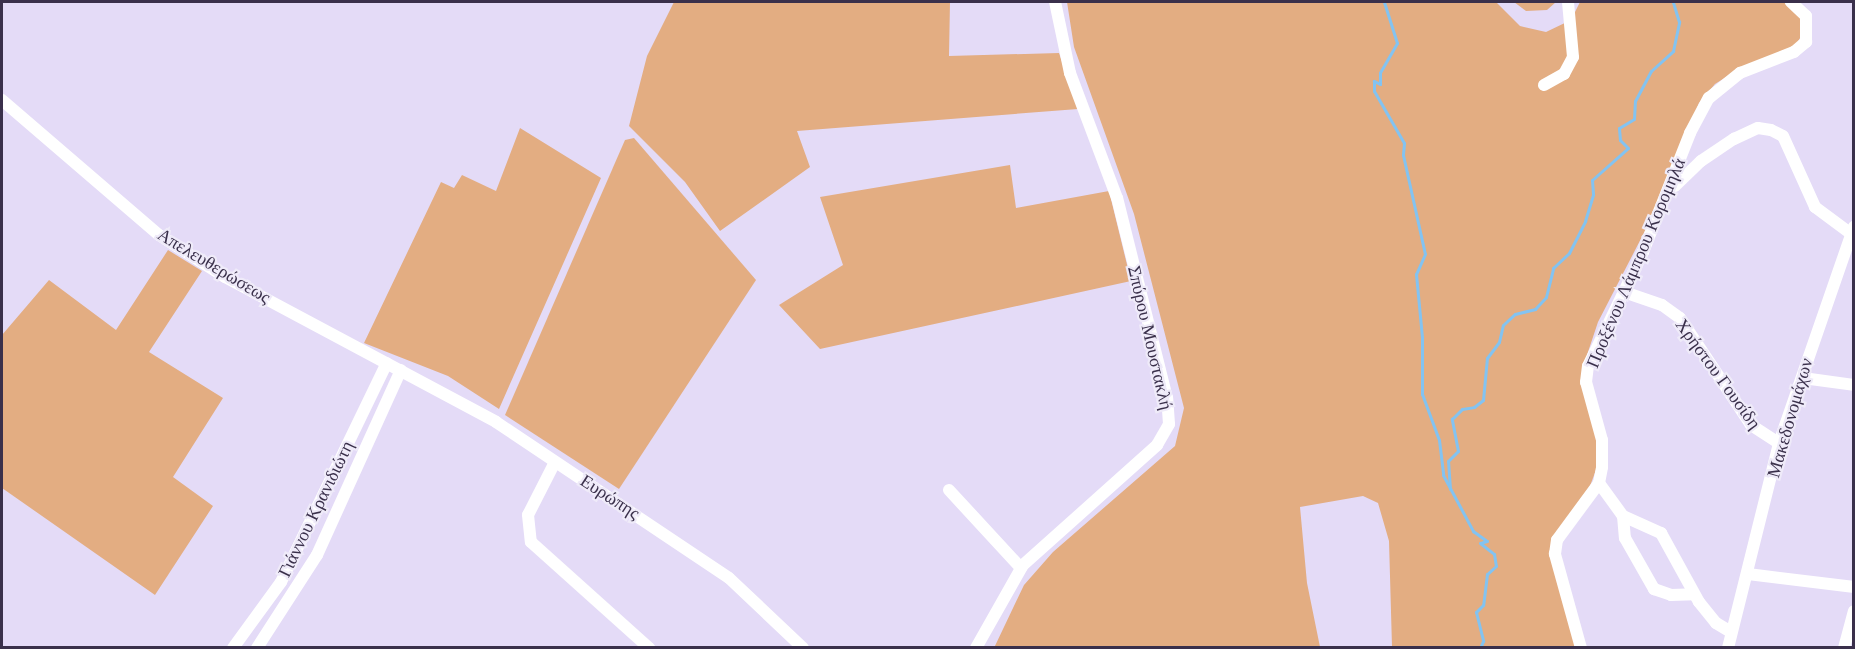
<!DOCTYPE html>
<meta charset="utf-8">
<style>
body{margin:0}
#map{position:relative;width:1855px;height:649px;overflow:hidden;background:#e4dbf7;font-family:"Times New Roman",serif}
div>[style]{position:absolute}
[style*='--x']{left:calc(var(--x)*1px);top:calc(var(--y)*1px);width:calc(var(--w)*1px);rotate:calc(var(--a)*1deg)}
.green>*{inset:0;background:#e3ad82}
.stream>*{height:3px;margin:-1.5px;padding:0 1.5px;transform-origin:1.5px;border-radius:1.5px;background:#83c3f1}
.minor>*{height:12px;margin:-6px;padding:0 6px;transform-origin:6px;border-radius:6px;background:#fff}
span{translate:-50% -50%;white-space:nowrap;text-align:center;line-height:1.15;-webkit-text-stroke:4.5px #efebf9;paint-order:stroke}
.street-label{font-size:18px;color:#3a304b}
.frame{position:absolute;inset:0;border:3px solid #3a304b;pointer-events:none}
</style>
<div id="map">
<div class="green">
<div style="clip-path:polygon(674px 2px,950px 2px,949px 56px,1059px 53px,1078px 109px,797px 131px,810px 167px,720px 231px,685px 182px,629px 126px,647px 56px)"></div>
<div style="clip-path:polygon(1067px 2px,1496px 2px,1520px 26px,1546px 32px,1571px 20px,1580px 2px,1785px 2px,1800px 16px,1805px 29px,1795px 47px,1731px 74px,1715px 84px,1699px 103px,1664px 194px,1598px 322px,1587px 355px,1596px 412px,1596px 470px,1590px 486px,1557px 531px,1576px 647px,1392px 647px,1389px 541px,1378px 503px,1363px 496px,1300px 507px,1307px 583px,1320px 647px,994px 648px,1024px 585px,1053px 552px,1175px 446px,1184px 408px,1134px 214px,1074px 47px)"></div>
<div style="clip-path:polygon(1514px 2px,1556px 2px,1547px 10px,1526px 11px)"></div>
<div style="clip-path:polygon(520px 128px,601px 178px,499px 409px,448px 376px,364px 343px,441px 182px,454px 188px,462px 175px,496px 191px)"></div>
<div style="clip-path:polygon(634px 138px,756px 280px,619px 489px,505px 415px,625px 140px)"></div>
<div style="clip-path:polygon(1010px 165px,1016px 208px,1109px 191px,1131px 281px,820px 349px,779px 305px,843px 265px,820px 197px)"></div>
<div style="clip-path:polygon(168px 250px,202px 271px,149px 352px,223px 398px,173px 477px,213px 506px,155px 595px,2px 488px,2px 335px,49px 280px,116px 330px)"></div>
</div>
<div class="stream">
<div style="--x:1384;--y:2;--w:43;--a:72.4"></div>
<div style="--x:1397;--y:43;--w:34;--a:120"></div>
<div style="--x:1380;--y:73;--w:11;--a:90"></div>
<div style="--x:1380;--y:84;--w:7;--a:-153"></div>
<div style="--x:1374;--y:81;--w:10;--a:90"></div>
<div style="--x:1374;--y:91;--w:60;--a:60"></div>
<div style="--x:1404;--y:143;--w:12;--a:95"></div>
<div style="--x:1403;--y:155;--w:101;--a:77.5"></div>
<div style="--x:1425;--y:254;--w:22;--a:114"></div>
<div style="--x:1416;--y:274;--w:63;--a:84.6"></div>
<div style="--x:1422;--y:337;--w:57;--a:90"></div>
<div style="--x:1422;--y:394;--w:49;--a:69.7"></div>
<div style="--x:1439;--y:440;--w:35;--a:83"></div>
<div style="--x:1443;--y:475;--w:64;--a:61.8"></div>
<div style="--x:1473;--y:531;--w:17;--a:36"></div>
<div style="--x:1487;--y:541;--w:7;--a:164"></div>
<div style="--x:1480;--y:543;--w:18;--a:38"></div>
<div style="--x:1494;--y:554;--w:12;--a:81"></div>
<div style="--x:1496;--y:566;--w:12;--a:138"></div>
<div style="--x:1487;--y:574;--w:31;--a:97"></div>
<div style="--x:1483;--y:605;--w:10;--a:135"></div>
<div style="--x:1476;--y:612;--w:30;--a:76"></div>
<div style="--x:1483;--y:641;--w:8;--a:113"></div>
<div style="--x:1450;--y:489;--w:28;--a:-94"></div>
<div style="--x:1448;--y:461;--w:14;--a:-45"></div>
<div style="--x:1458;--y:451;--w:33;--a:-101"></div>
<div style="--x:1452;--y:419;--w:14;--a:-45"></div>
<div style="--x:1462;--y:409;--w:12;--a:-9"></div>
<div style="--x:1474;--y:407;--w:11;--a:-38"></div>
<div style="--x:1483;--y:400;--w:42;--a:-84.6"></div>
<div style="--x:1487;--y:358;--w:20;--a:-53"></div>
<div style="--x:1499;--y:342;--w:17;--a:-77"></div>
<div style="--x:1503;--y:325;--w:16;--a:-43"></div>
<div style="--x:1515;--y:314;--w:21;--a:-14"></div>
<div style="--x:1535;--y:309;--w:16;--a:-47"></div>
<div style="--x:1546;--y:297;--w:30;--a:-76"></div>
<div style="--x:1553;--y:268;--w:22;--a:-43"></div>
<div style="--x:1569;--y:253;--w:36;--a:-63"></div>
<div style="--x:1585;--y:221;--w:28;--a:-73"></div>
<div style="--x:1593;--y:194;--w:14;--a:-94"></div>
<div style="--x:1592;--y:180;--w:48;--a:-41.6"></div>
<div style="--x:1628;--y:148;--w:11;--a:-135"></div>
<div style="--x:1620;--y:140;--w:12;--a:-95"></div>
<div style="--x:1619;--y:128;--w:17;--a:-31"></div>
<div style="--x:1634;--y:119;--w:18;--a:-87"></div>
<div style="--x:1635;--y:101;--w:34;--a:-62"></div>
<div style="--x:1651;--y:71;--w:30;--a:-42"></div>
<div style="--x:1673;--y:51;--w:30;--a:-78"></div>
<div style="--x:1679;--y:22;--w:21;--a:-107"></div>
</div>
<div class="minor">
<div style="--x:1544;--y:85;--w:23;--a:-29"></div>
<div style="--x:1564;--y:74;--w:19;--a:-62"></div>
<div style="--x:1573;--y:57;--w:55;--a:-95.2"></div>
<div style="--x:2;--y:100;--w:207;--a:40.7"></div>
<div style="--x:159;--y:235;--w:78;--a:32.5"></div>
<div style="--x:225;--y:277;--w:307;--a:28.1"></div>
<div style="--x:496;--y:422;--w:280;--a:33.8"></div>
<div style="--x:729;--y:578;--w:102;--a:43.4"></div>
<div style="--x:1675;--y:186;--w:36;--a:-44"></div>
<div style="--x:1701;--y:161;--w:40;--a:-34"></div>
<div style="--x:1734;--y:139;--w:26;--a:-25"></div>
<div style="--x:1758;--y:128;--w:13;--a:9"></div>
<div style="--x:1771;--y:130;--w:13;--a:27"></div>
<div style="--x:1783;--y:136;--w:78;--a:65.7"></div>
<div style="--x:1815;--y:207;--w:44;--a:36.6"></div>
<div style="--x:1624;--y:292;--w:40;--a:18.9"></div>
<div style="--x:1662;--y:305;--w:22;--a:36"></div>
<div style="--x:1680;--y:318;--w:128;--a:56.4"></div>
<div style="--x:1751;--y:425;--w:33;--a:33"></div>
<div style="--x:1803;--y:378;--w:51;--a:7.8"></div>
<div style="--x:555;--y:462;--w:59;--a:117"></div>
<div style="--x:528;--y:515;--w:27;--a:84"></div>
<div style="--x:531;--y:542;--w:159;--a:41.9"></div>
<div style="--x:1599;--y:483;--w:41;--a:54"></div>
<div style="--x:1623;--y:516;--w:42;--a:24.1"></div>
<div style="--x:1661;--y:533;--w:79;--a:61.2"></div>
<div style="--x:1699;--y:602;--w:27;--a:51"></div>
<div style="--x:1716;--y:623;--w:17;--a:31"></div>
<div style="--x:949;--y:490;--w:106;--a:47.3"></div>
<div style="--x:1623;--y:516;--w:22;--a:85"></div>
<div style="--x:1625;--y:538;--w:59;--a:60.4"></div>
<div style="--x:1654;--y:589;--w:18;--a:19"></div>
<div style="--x:1671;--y:595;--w:23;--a:-2"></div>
<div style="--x:1748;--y:574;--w:107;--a:7"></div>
<div style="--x:233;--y:648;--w:82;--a:-54"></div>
<div style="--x:281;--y:582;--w:243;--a:-64.2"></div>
<div style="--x:257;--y:648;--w:111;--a:-57.2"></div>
<div style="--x:317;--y:555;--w:203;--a:-65.6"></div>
<div style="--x:976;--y:648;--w:95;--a:-60.5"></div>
<div style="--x:1023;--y:565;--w:180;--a:-41.8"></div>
<div style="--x:1157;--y:445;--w:24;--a:-60"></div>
<div style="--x:1169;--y:424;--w:26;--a:-94"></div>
<div style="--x:1167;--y:398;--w:206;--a:-104"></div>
<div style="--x:1117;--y:198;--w:134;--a:-110.6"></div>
<div style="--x:1070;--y:73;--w:73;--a:-101.9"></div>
<div style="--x:1581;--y:648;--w:98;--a:-105.5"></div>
<div style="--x:1555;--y:554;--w:14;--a:-82"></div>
<div style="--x:1557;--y:540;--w:71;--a:-53.6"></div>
<div style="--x:1599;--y:483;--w:16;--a:-79"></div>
<div style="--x:1602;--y:467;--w:27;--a:-90"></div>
<div style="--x:1602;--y:440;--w:60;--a:-105.4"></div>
<div style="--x:1586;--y:382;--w:16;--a:-83"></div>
<div style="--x:1588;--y:366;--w:127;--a:-64.2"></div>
<div style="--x:1643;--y:252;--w:128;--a:-68.4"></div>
<div style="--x:1690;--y:133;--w:40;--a:-62"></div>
<div style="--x:1709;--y:98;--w:40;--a:-39"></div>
<div style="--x:1740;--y:73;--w:58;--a:-21.3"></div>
<div style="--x:1794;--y:52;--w:16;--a:-40"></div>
<div style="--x:1806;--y:42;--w:26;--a:-90"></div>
<div style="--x:1806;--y:16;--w:21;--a:-137"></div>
<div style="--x:1728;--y:648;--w:211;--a:-76"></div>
<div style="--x:1779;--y:443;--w:229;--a:-70.9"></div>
<div style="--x:1844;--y:648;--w:38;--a:-75"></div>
</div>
<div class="street-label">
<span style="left:1636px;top:263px;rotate:-67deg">Προξένου Λάμπρου Κορομηλά</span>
<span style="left:214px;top:266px;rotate:31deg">Απελευθερώσεως</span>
<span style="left:1150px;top:338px;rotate:77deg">Σπύρου Μουστακλή</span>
<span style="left:1718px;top:374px;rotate:54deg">Χρήστου Γουσίδη</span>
<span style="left:1790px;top:418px;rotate:-74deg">Μακεδονομάχων</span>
<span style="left:610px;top:497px;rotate:33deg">Ευρώπης</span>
<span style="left:316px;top:509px;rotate:-64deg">Γιάννου Κρανιδιώτη</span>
</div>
<div class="frame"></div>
</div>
